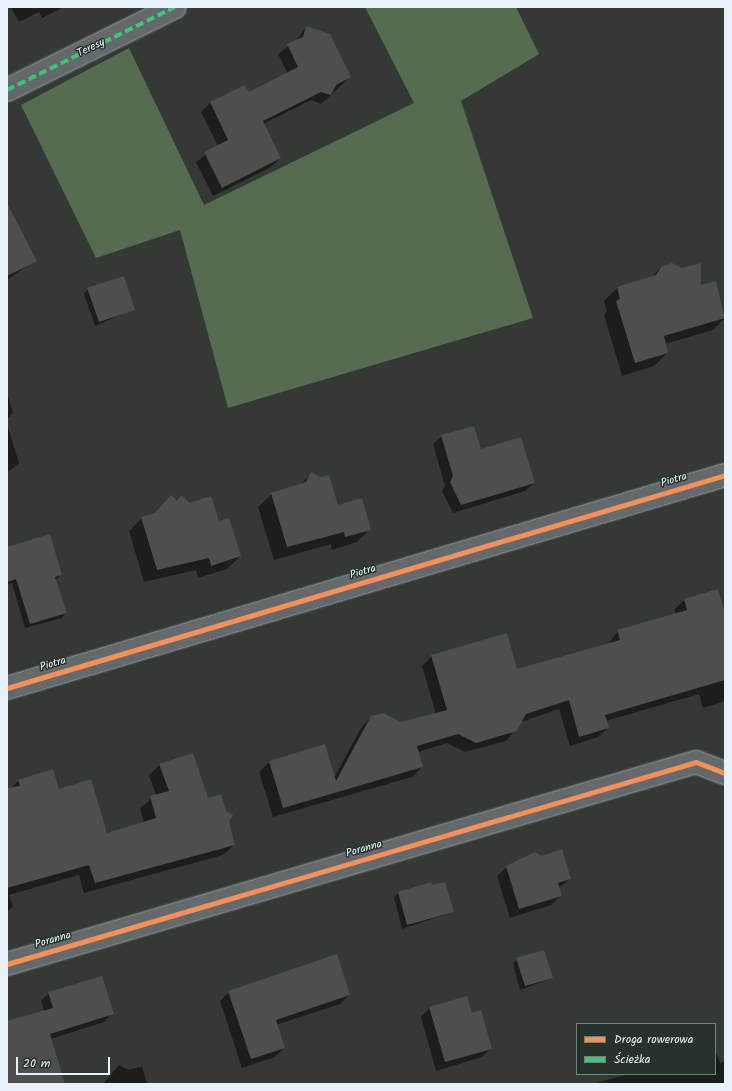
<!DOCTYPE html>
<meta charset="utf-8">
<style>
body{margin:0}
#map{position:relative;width:732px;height:1091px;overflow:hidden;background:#353936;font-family:Kalam,sans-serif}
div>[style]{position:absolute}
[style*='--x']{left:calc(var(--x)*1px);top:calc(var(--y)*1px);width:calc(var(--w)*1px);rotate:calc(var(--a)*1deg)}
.green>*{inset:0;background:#576a52}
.shadow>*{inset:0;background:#0007}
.building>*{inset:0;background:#4e4e4b}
.roads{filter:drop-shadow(0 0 1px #9a9e9e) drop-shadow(0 0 1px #9a9e9e)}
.minor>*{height:22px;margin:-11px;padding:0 11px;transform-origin:11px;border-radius:11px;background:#646a6b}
.quiet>*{height:4px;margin-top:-2px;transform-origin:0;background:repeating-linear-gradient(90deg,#40c37c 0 8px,transparent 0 12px)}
.cycleway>*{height:5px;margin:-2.5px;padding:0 2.5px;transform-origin:2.5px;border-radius:2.5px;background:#f78f57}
span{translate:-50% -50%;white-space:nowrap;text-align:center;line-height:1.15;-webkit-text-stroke:3px #26332d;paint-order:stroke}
.street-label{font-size:11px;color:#e8f1f8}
.frame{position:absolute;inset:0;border:8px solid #e8f1f8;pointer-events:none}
.legend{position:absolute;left:576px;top:1023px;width:140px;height:52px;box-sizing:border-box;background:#26332d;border:1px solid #747f7e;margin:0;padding:5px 7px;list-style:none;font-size:12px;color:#e8f1f8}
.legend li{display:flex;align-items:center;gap:8px;height:20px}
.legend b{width:20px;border:1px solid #747f7e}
.scale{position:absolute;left:16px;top:1057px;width:94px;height:18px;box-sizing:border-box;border:2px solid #e8f1f8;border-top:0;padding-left:5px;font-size:12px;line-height:14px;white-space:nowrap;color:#e8f1f8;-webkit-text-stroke:3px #26332d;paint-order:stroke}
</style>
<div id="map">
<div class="green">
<div style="clip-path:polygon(365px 7px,516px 7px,539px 54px,461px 101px,533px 318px,228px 408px,180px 230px,96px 258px,21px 105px,129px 48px,204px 205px,414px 103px)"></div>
</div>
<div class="shadow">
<div style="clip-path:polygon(11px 7px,64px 7px,42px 18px,39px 12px,19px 22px)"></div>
<div style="clip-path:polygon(306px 27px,350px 77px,321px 104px,311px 100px,263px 124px,280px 158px,271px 167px,213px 196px,196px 162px,218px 146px,201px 112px,210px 103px,244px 86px,248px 94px,288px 74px,278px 54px,296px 41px)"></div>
<div style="clip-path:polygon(7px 211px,35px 260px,7px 280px)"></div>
<div style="clip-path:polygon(661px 267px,682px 269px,700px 287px,716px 282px,725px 318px,713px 330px,665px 344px,667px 353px,654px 366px,622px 376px,604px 315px,607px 311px,604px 301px,617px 288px,651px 278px)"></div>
<div style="clip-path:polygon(88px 289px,134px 309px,95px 326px,84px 294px)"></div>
<div style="clip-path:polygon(7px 393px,13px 413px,7px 419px)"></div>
<div style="clip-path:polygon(7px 424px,19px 463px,7px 473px)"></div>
<div style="clip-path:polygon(442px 436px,480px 450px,534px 483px,525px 491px,453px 513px,442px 491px,445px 486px,433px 444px)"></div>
<div style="clip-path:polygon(311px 474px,337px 507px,370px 529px,357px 542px,332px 550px,331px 544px,274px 560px,258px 507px,272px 494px,301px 484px)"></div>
<div style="clip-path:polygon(171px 496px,218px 522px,240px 556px,227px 569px,198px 578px,196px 570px,144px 582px,129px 531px,142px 518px,153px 515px)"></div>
<div style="clip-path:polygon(7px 548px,61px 575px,55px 580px,66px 613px,62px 618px,25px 628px,12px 583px,7px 585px)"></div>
<div style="clip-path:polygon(684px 600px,725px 617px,725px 701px,703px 708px,699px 694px,606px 721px,608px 728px,598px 737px,570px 746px,559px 709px,521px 722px,506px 741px,465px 752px,447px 743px,418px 752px,422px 767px,412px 777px,273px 817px,259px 772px,269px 762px,334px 778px,361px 728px,371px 717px,400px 723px,436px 714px,422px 666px,432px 656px,517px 670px,608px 644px,618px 631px,676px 614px,674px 610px)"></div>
<div style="clip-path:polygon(160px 764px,207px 799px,228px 822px,234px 845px,223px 855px,84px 893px,79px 875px,9px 895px,13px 906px,7px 912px,8px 791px,19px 780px,58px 790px,106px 834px,144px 822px,140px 808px,156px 795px,149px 775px)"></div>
<div style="clip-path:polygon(507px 867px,570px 879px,558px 888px,561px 896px,551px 905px,510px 918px,497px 876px)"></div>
<div style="clip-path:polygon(445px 883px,453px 912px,402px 929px,394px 897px,398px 893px)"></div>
<div style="clip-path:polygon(517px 959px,552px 978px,520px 990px,513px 964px)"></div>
<div style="clip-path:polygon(229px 992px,349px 995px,340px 1004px,276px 1025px,284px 1048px,275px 1057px,242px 1068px,220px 1001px)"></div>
<div style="clip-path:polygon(49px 993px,112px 1014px,104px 1022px,51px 1039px,64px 1084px,7px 1084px,7px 1022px,44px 1012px,41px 1001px)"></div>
<div style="clip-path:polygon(430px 1008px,471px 1014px,491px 1048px,482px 1057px,436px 1071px,421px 1017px)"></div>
<div style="clip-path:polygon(715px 1049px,720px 1063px,725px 1061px,725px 1084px,593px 1084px,628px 1074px,715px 1074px)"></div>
<div style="clip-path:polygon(119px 1065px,129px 1070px,142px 1066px,147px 1084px,103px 1084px)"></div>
</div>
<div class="building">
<div style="clip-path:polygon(306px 26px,330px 34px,351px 77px,336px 85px,331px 95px,321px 92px,263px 121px,281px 158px,222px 188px,204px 152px,228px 140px,210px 102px,245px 85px,249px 92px,298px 67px,287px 44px,303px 37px)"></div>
<div style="clip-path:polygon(7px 203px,37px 261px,7px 276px)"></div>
<div style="clip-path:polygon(672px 263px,682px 268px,701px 263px,701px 285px,716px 281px,725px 318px,664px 336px,668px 353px,635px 363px,616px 301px,620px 299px,617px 287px,656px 275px,661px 267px)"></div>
<div style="clip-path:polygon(124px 276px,135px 310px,99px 322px,87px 288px)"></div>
<div style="clip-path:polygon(474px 426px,481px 449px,521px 437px,535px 483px,461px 505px,450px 482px,453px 476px,441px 435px)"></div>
<div style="clip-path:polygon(311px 472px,321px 477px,329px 475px,338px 505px,362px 498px,371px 530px,345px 537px,344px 532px,287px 547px,271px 493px,306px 482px)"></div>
<div style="clip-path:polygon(171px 495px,177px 500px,182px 496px,190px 503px,211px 496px,219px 521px,229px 518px,241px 556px,211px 566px,209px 558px,157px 570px,141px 517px,155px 513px)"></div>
<div style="clip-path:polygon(50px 534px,62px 575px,55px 577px,67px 613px,30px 624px,16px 579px,7px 582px,7px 547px)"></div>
<div style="clip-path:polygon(718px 589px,725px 613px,725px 680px,605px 715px,609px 728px,579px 737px,569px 700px,526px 714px,517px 731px,476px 743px,458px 734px,417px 746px,423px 767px,283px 808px,269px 761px,325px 744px,336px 781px,371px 716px,383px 713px,401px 722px,447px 710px,431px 655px,507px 633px,517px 669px,620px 640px,617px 630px,687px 610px,684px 599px)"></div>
<div style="clip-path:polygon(193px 753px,208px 798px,221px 794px,226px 811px,233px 815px,229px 822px,235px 845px,95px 883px,89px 865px,7px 888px,7px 788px,20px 786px,18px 780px,53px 769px,59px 789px,91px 779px,107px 833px,156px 818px,150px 796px,169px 791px,159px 764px)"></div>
<div style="clip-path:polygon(562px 849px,571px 879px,558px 883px,562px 896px,519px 909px,506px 866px,535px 852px,542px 856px)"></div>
<div style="clip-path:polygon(431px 882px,432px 885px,445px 882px,454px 912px,407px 925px,398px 892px)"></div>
<div style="clip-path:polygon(544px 950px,553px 978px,525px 986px,516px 958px)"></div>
<div style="clip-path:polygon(337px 954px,350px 995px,276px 1020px,285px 1048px,251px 1059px,228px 991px)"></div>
<div style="clip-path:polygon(102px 976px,114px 1014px,50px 1034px,65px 1084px,7px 1084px,7px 1021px,53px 1008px,48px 992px)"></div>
<div style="clip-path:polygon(467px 996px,472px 1013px,481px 1010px,492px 1049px,445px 1062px,429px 1007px)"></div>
</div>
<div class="roads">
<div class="minor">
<div style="--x:7;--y:90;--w:187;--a:-26.3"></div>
<div style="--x:7;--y:688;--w:749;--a:-16.52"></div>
<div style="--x:7;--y:964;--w:718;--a:-16.34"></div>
<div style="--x:696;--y:762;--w:31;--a:21"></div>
</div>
</div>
<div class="quiet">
<div style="--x:7;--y:90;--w:187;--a:-26.3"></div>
</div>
<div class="cycleway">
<div style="--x:7;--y:688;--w:749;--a:-16.52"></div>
<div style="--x:7;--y:964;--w:718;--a:-16.34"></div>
<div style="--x:696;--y:762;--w:31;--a:21"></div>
</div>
<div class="street-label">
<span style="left:91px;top:48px;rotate:-26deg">Teresy</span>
<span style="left:674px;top:480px;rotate:-17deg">Piotra</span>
<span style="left:363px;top:572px;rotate:-17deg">Piotra</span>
<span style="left:53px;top:664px;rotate:-17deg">Piotra</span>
<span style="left:364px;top:849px;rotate:-16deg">Poranna</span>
<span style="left:53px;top:940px;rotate:-16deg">Poranna</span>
</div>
<div class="frame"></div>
<ul class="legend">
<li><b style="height:5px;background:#f78f57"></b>Droga rowerowa</li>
<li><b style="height:5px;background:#40c37c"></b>Ścieżka</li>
</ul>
<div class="scale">20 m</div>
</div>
